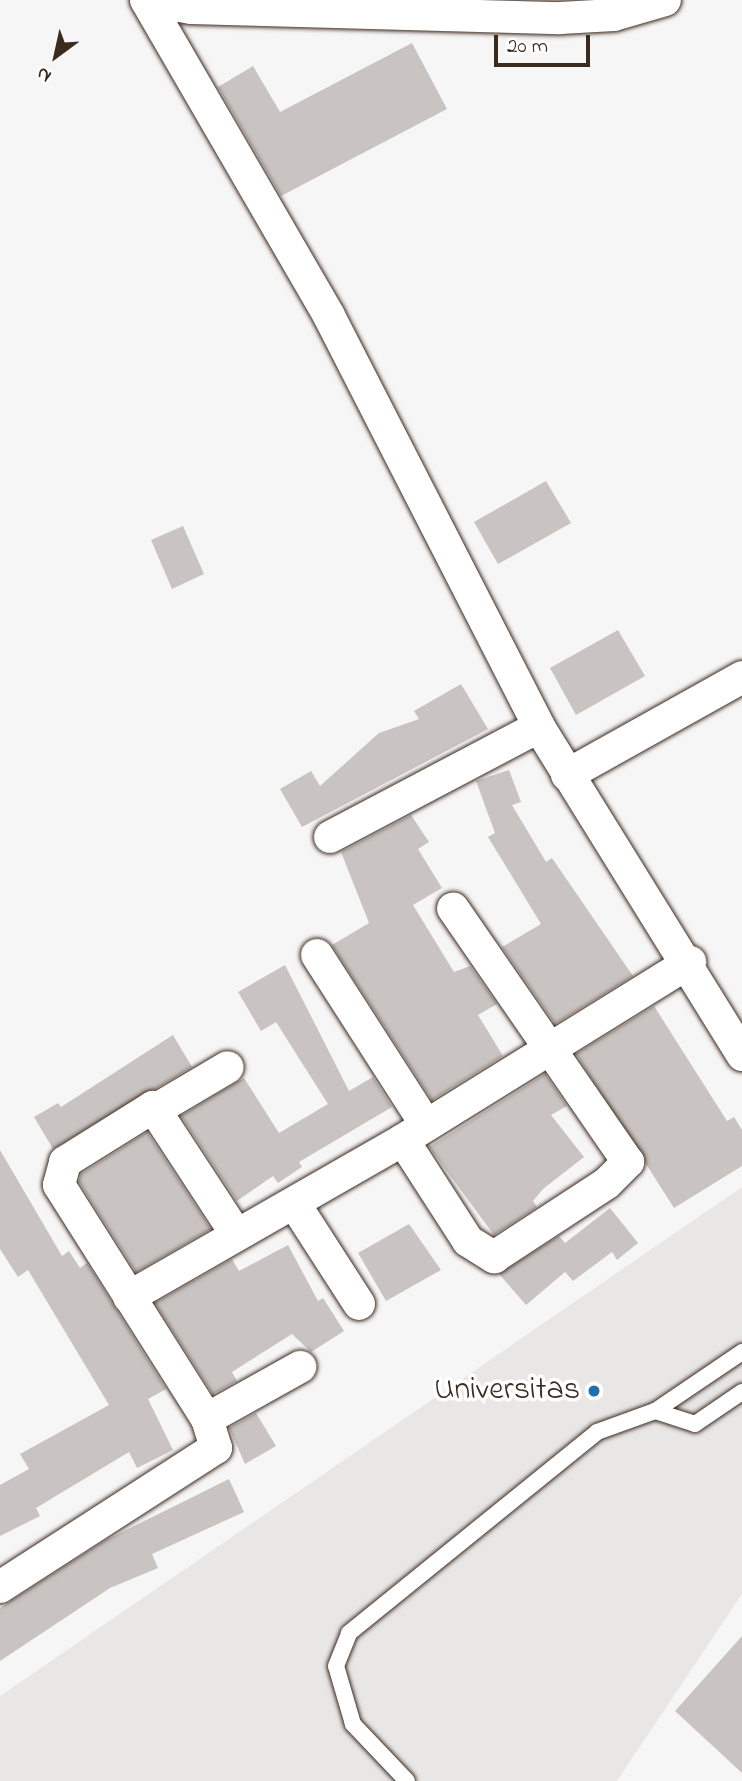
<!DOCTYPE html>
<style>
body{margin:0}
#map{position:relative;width:742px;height:1781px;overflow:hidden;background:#f7f6f6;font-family:"Indie Flower",sans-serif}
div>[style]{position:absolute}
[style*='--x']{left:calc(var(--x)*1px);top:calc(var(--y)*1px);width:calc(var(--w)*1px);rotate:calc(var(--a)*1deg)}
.built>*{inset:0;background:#e9e7e6}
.building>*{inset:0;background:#c9c3c1}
.roads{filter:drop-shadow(0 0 2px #3b2a1e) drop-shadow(0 0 2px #3b2a1e)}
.lane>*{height:16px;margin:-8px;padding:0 8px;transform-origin:8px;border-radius:8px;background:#fff}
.street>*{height:32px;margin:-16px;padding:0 16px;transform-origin:16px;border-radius:16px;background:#fff}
.dots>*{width:19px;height:19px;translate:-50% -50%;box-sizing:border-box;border:4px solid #fff;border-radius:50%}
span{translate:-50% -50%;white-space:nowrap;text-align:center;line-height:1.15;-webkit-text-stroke:7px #fff;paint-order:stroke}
.poi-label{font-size:32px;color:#3b2a1e}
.right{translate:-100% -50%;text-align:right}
.north{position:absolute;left:21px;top:21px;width:70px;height:70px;-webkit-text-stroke:5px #fff;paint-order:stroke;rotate:213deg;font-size:19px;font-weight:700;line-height:28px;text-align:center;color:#3b2a1e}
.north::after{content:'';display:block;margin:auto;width:24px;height:32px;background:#3b2a1e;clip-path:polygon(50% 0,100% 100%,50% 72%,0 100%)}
.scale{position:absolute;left:494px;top:35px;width:96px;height:32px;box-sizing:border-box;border:4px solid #3b2a1e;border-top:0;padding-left:9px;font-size:21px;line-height:24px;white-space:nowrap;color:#3b2a1e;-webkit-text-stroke:5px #fff;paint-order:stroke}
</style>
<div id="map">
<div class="built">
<div style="clip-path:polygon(742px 1187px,742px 1594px,617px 1781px,0 1781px,0 1696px)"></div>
</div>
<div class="building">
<div style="clip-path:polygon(412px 43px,447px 109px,281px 196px,218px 87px,253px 66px,280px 112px)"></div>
<div style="clip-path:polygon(546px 481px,571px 523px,498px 564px,474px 522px)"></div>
<div style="clip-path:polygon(183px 526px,204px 574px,172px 589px,151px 540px)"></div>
<div style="clip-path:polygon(618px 630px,645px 676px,576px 715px,550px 668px)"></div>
<div style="clip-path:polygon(461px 684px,488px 729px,302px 827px,280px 789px,311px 771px,320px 786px,379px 733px,419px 719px,414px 711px)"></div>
<div style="clip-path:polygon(509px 770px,521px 802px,512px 805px,546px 862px,552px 858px,633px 976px,555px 1024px,502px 947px,541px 924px,488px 837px,495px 833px,476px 781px)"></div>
<div style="clip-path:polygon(411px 815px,429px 842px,418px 849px,442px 888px,413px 905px,454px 972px,470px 966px,497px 1004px,478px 1015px,503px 1056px,432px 1100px,332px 945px,369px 923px,341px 852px)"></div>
<div style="clip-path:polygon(285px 965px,349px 1091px,373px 1077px,392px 1107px,299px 1162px,302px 1167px,278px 1183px,273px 1176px,237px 1201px,181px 1116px,244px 1078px,279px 1133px,328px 1104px,276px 1022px,261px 1031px,238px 992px)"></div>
<div style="clip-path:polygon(654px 1006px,727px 1121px,734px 1117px,742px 1130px,742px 1166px,674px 1208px,576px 1054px)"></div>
<div style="clip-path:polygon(173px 1035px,192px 1067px,53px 1149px,34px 1117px,58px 1103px,61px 1107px)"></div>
<div style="clip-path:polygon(545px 1074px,567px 1106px,551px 1115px,584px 1157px,543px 1189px,533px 1201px,537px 1207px,494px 1235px,429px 1147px)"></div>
<div style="clip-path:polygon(147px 1132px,211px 1229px,136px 1272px,79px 1182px,81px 1174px)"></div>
<div style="clip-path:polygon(0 1150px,62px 1256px,69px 1251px,80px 1268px,87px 1263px,166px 1389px,148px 1399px,173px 1450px,137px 1468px,129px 1452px,36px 1508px,40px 1516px,0 1536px,0 1485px,29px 1469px,20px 1454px,109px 1405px,28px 1270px,18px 1277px,0 1249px)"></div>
<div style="clip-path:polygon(610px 1208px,638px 1243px,617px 1260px,612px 1252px,573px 1281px,565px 1272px,526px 1305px,499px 1274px,559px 1236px,565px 1243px)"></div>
<div style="clip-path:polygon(409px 1224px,441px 1270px,386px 1301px,358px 1253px)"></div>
<div style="clip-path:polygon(288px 1245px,318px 1301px,323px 1298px,344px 1331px,311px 1352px,292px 1334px,232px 1372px,237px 1381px,213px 1394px,155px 1303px,232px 1259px,239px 1271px)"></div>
<div style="clip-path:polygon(256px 1413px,276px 1446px,245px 1464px,229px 1428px)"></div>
<div style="clip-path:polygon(229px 1479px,244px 1512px,152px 1554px,158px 1568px,110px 1588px,0 1661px,0 1608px,106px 1540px)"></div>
<div style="clip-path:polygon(742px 1636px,742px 1773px,675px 1711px)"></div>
</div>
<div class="roads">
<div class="lane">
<div style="--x:655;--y:1411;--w:42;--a:18"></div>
<div style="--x:695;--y:1424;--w:57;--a:-34.2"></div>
<div style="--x:407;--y:1781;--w:79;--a:-133.5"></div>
<div style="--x:353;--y:1724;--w:60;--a:-106.3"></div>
<div style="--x:336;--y:1666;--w:35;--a:-68"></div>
<div style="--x:349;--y:1633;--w:319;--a:-39"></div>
<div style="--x:597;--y:1432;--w:62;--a:-19.9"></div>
<div style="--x:655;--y:1411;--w:105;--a:-34.1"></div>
</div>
<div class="street">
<div style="--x:146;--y:0;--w:365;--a:59.9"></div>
<div style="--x:329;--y:316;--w:462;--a:62.9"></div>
<div style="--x:539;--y:727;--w:386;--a:58.2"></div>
<div style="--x:147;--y:1;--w:45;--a:9"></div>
<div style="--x:191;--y:8;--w:369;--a:1.6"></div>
<div style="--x:560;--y:18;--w:54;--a:-3.2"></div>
<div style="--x:614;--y:15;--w:53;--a:-16.4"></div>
<div style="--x:567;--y:775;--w:201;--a:-29.2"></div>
<div style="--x:330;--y:837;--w:236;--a:-27.8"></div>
<div style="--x:317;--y:955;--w:202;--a:57.3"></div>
<div style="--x:157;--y:1109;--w:82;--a:-30.6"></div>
<div style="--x:403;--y:1140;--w:120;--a:57.2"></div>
<div style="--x:468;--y:1241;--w:31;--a:32"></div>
<div style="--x:494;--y:1257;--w:135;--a:-33.2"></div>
<div style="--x:607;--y:1183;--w:30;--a:-45"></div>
<div style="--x:628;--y:1162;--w:308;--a:-124.6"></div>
<div style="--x:294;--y:1203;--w:120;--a:57.2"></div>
<div style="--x:129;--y:1297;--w:316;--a:-29.8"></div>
<div style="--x:403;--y:1140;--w:338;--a:-31.8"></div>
<div style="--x:207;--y:1419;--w:107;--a:-29.2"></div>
<div style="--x:0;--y:1587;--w:257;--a:-32.8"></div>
<div style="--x:216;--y:1448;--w:30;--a:-107"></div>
<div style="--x:207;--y:1419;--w:277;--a:-122.3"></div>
<div style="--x:59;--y:1185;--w:24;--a:-75"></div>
<div style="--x:65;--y:1162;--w:104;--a:-32"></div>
<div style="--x:153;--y:1107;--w:152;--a:56.8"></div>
</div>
</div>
<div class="dots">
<div style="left:594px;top:1391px;background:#1f6fb2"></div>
</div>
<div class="poi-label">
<span class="right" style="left:580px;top:1391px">Universitas</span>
</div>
<div class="north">N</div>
<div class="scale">20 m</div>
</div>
